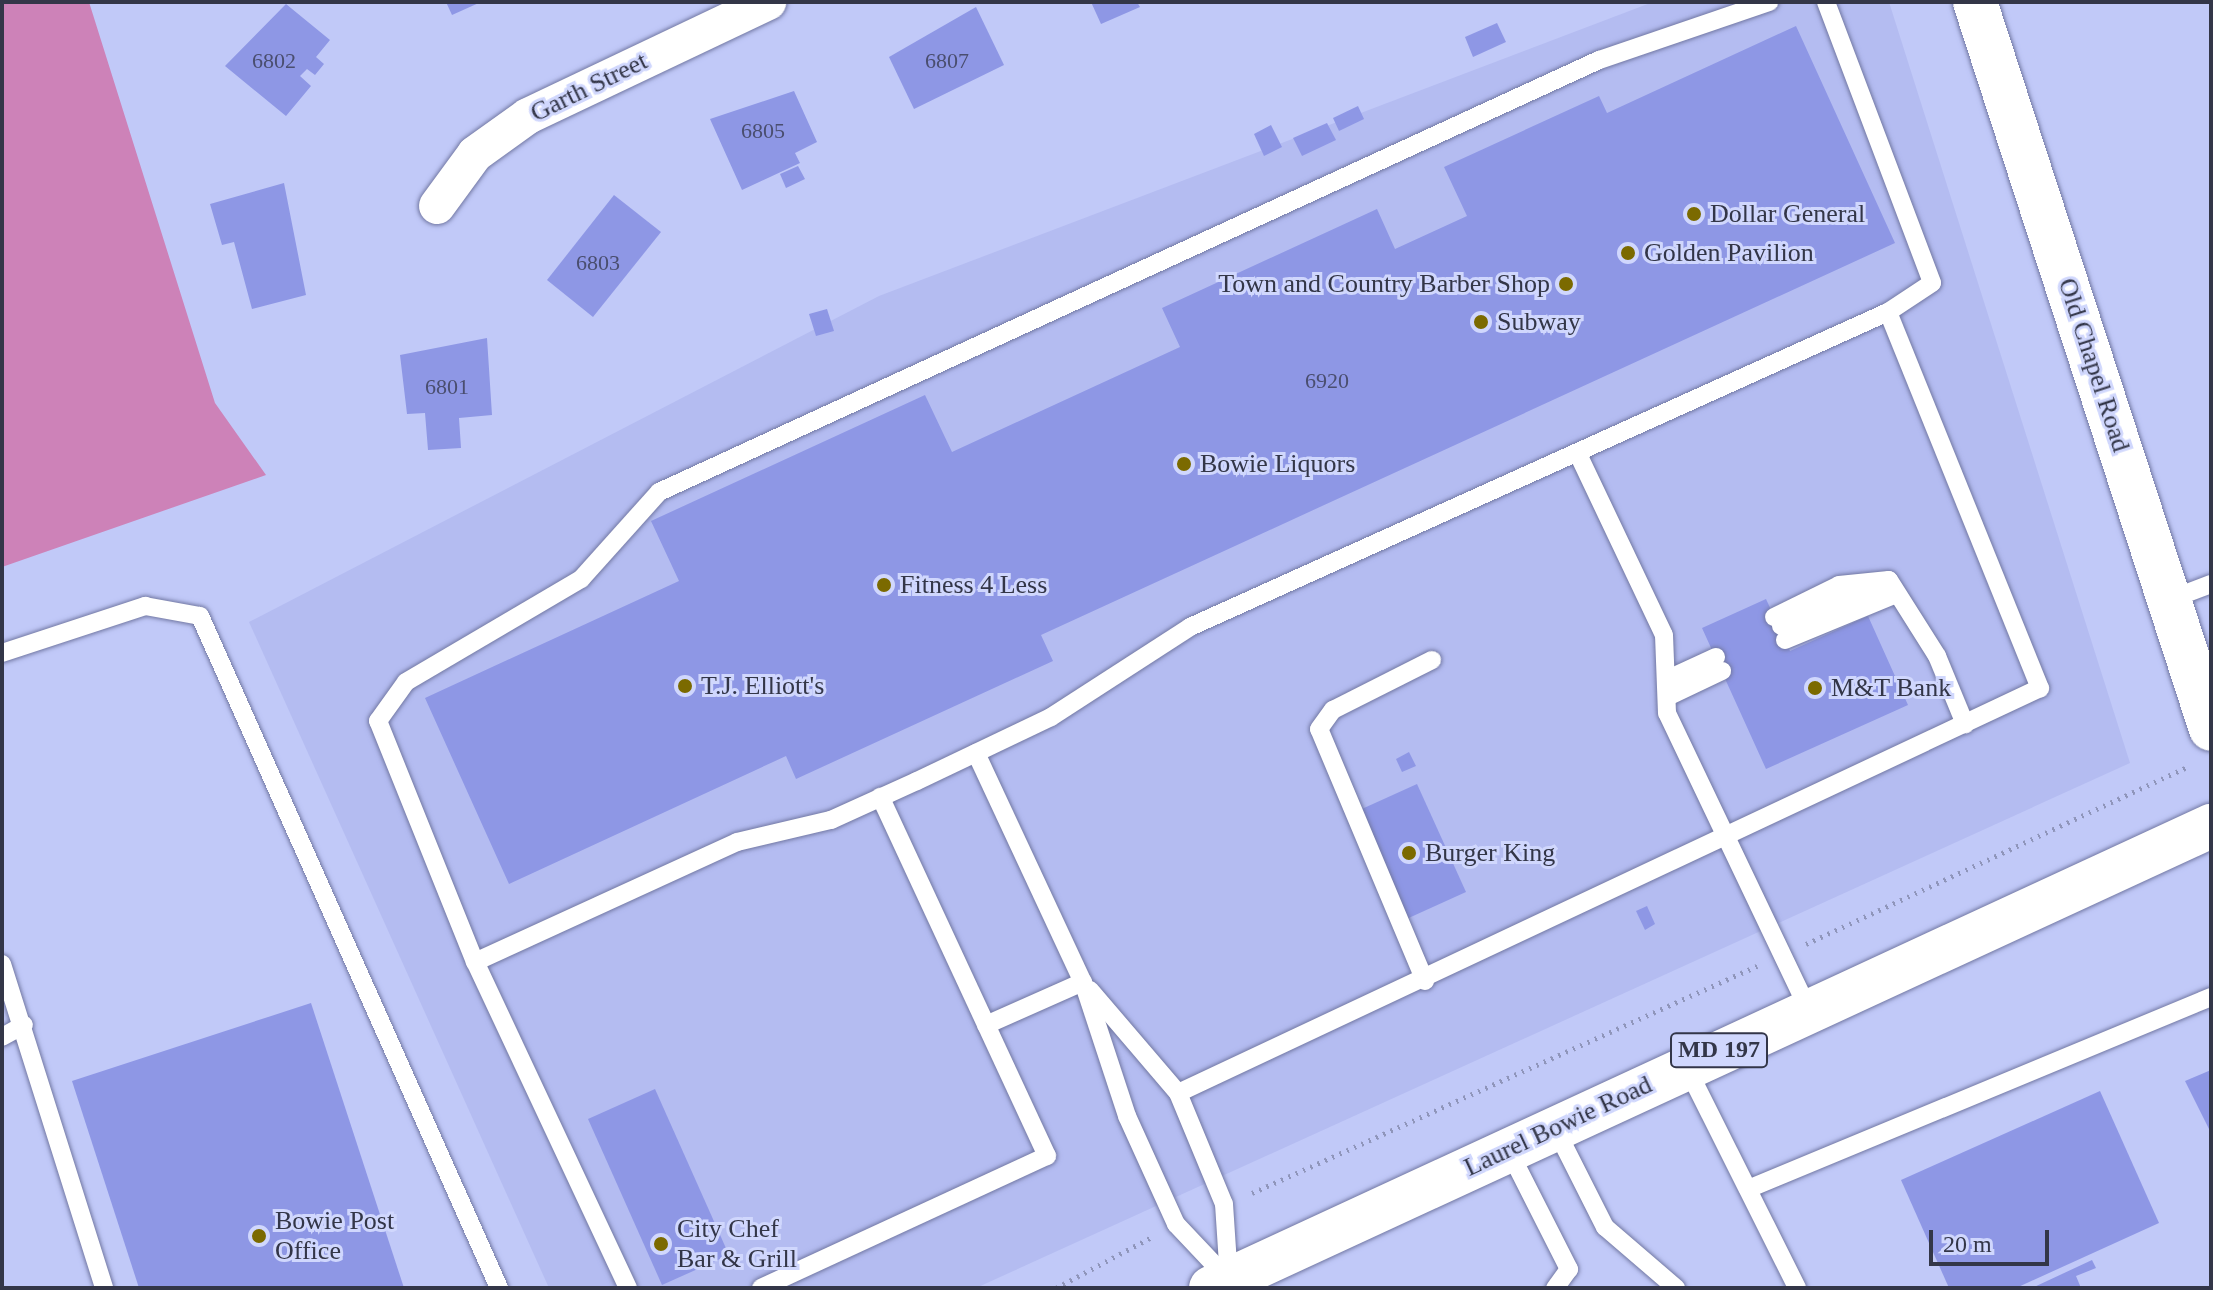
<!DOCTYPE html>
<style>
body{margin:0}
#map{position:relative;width:2213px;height:1290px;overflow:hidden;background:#c1c9f8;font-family:"Times New Roman",serif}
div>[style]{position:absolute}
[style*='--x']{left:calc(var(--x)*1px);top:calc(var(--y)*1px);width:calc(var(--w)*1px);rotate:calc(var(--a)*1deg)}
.built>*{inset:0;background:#b4bcf1}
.forest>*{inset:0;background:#cd82b8}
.building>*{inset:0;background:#8e97e5}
.path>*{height:5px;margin-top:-2.5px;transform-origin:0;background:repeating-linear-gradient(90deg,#8f95ba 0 2px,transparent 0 8px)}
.roads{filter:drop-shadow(0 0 2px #7278a3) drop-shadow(0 0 2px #7278a3)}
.service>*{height:18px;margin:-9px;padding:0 9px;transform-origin:9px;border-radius:9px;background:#fff}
.minor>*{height:36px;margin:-18px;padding:0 18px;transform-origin:18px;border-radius:18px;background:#fff}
.tertiary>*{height:44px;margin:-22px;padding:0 22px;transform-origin:22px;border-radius:22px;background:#fff}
.primary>*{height:44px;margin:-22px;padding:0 22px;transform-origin:22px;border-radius:22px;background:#fff}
.dots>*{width:22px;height:22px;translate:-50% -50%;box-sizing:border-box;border:4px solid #d0d7fd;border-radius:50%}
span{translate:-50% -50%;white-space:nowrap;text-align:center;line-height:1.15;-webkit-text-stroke:6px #d0d7fd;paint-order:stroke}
.number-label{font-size:22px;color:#4a4e6f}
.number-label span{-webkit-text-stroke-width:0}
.shield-label span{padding:2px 6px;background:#d0d7fd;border:2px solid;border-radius:6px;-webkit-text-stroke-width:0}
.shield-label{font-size:24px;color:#333648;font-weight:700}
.street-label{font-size:26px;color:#333648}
.poi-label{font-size:26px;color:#333648}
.left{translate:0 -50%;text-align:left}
.right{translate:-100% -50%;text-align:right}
.frame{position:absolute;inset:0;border:4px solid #333648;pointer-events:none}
.scale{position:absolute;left:1929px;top:1230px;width:120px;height:36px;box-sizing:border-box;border:4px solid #333648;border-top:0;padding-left:10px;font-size:24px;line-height:28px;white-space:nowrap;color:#333648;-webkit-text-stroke:6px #d0d7fd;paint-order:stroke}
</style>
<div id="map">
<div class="built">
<div style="clip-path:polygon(1653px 2px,1889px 2px,2130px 763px,976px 1288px,549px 1288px,249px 622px,879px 296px)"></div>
</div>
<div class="forest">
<div style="clip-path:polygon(2px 2px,89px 2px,215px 403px,266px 475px,2px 567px)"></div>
</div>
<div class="building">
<div style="clip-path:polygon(446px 2px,481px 2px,452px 15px)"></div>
<div style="clip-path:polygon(1091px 2px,1137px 2px,1140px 7px,1101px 24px)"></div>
<div style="clip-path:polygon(286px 4px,330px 40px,316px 57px,324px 64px,315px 75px,307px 69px,300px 76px,311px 86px,286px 116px,225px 66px)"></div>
<div style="clip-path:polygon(976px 7px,1004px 65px,914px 109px,889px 57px)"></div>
<div style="clip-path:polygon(1497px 23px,1506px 42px,1473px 57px,1465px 37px)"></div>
<div style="clip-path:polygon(1796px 26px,1895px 243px,1041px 635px,1053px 661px,796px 779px,786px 756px,509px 884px,425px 698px,679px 581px,651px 521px,925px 395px,952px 452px,1180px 347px,1162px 308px,1377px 209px,1395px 249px,1467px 216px,1444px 167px,1599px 96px,1607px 113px)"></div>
<div style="clip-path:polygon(794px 91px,817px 142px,795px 153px,800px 163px,742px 190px,710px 119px)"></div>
<div style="clip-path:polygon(1358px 106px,1364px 119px,1339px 131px,1333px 118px)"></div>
<div style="clip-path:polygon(1327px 123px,1336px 140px,1302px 156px,1293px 138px)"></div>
<div style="clip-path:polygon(1271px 125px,1282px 147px,1264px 156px,1254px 134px)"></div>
<div style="clip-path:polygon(798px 166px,805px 179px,786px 188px,780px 174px)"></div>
<div style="clip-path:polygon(284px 183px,306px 295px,252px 309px,234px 242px,222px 245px,210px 204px)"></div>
<div style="clip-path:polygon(614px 195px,661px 232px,593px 317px,547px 280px)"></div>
<div style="clip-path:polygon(827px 309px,834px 331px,816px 336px,809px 314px)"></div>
<div style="clip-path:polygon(487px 338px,492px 415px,459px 418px,461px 448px,428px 450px,425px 413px,407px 414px,400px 355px)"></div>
<div style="clip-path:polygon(1766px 599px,1790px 651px,1868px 616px,1908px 705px,1766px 769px,1702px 628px)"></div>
<div style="clip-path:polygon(1409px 752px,1416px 766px,1402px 772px,1396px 759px)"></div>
<div style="clip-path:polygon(1417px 784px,1466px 892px,1402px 921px,1353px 813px)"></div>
<div style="clip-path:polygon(1647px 906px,1655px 924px,1645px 930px,1636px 911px)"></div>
<div style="clip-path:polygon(311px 1003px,404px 1288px,139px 1288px,72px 1081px)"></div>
<div style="clip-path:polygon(2211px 1070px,2211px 1133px,2185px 1081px)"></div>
<div style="clip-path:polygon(655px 1089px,729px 1255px,662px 1285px,588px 1119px)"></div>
<div style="clip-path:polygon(2100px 1091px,2159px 1223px,2016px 1288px,1949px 1288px,1901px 1180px)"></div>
<div style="clip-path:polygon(2092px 1260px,2096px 1268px,2076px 1276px,2081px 1288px,2032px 1288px)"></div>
</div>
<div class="path">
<div style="--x:1806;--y:944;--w:422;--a:-24.9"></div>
<div style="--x:1252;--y:1193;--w:554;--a:-24.2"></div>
<div style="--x:1056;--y:1288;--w:109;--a:-28"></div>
</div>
<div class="roads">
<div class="service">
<div style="--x:1826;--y:2;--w:300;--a:69.3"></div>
<div style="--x:1932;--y:283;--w:53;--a:146.6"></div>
<div style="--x:1578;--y:454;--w:200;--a:64.6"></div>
<div style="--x:1664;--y:635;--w:78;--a:87.8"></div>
<div style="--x:1667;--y:713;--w:328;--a:64.5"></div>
<div style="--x:2169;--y:600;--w:45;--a:-20.9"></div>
<div style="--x:1774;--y:617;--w:72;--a:-26.2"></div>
<div style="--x:1839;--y:585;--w:50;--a:-5.7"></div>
<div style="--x:1889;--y:580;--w:90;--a:57.7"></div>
<div style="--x:1937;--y:656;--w:74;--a:67.6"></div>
<div style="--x:1781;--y:626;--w:106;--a:-22.7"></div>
<div style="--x:1785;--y:640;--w:120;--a:-22.5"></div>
<div style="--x:2;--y:653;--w:151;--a:-18.2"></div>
<div style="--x:145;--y:606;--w:56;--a:10.3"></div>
<div style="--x:200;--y:616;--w:736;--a:66.01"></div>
<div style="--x:1666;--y:680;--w:55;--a:-24.7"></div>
<div style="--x:1667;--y:697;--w:61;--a:-25.3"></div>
<div style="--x:976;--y:753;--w:253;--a:65"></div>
<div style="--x:1083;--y:982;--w:141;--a:71.8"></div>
<div style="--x:1127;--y:1116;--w:119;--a:65.6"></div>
<div style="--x:1176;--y:1224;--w:77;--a:46.6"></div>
<div style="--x:475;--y:962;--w:288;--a:-24.6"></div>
<div style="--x:737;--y:842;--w:97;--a:-13.2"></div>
<div style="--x:831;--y:820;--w:94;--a:-24.4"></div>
<div style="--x:917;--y:781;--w:148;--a:-25.5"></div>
<div style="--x:1051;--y:717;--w:166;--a:-32.9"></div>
<div style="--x:1190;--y:627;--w:766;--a:-24.29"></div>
<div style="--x:1888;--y:312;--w:406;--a:68"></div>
<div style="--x:2040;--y:688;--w:952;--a:154.83"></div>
<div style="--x:2;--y:964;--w:340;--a:72.5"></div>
<div style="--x:1425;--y:981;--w:273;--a:-112.8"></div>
<div style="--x:1319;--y:729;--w:24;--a:-54"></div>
<div style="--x:1333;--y:710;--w:111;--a:-26.8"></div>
<div style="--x:1090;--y:990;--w:135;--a:49.5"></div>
<div style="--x:1178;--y:1093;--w:120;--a:67.5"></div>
<div style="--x:1224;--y:1204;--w:75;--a:86.2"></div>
<div style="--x:986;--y:1025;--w:106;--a:-23.9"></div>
<div style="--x:2;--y:1037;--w:25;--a:-29"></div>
<div style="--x:1687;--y:1068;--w:246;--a:63.4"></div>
<div style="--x:1555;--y:1128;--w:111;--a:63.2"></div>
<div style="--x:1605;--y:1227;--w:94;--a:40.7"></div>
<div style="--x:1508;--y:1149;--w:135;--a:63.1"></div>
<div style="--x:1569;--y:1269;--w:24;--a:126"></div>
<div style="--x:1748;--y:1189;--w:501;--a:-22.52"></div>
<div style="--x:628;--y:1288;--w:360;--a:-115.1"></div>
<div style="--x:475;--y:962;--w:260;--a:-111.9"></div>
<div style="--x:378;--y:721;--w:48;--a:-54.3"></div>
<div style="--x:406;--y:682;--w:203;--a:-30.5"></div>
<div style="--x:581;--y:579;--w:117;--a:-48.1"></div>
<div style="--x:659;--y:492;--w:1035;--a:-24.68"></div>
<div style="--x:1599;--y:60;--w:180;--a:-18.8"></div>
<div style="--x:761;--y:1288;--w:315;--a:-24.8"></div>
<div style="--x:1047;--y:1156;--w:396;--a:-114.9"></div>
</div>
<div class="minor">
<div style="--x:437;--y:206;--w:64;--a:-53.8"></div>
<div style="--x:475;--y:154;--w:65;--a:-35.6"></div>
<div style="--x:528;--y:116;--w:266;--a:-25.4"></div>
</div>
<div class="tertiary">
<div style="--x:1975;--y:2;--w:764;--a:72.02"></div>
</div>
<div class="primary">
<div style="--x:1211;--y:1288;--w:1102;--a:-24.8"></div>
</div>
</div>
<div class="dots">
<div style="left:1694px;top:214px;background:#7b6a00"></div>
<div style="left:1628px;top:253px;background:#7b6a00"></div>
<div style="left:1566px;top:284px;background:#7b6a00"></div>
<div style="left:1481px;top:322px;background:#7b6a00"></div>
<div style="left:1184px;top:464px;background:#7b6a00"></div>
<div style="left:884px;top:585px;background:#7b6a00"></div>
<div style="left:685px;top:686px;background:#7b6a00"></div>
<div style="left:1815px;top:688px;background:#7b6a00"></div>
<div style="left:1409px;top:853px;background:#7b6a00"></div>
<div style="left:259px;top:1236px;background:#7b6a00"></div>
<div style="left:661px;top:1244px;background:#7b6a00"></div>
</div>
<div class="number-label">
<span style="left:274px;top:61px">6802</span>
<span style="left:947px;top:61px">6807</span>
<span style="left:763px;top:131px">6805</span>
<span style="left:598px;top:263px">6803</span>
<span style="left:1327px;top:381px">6920</span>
<span style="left:447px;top:387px">6801</span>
</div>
<div class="shield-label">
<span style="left:1719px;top:1050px">MD 197</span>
</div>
<div class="street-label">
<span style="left:589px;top:87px;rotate:-26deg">Garth Street</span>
<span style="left:2094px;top:365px;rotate:72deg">Old Chapel Road</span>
<span style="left:1558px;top:1126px;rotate:-25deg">Laurel Bowie Road</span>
</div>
<div class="poi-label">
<span class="left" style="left:1710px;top:214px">Dollar General</span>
<span class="left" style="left:1644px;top:253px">Golden Pavilion</span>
<span class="right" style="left:1550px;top:284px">Town and Country Barber Shop</span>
<span class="left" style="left:1497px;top:322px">Subway</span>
<span class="left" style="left:1200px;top:464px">Bowie Liquors</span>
<span class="left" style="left:900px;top:585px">Fitness 4 Less</span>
<span class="left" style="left:701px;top:686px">T.J. Elliott's</span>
<span class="left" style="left:1831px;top:688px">M&amp;T Bank</span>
<span class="left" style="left:1425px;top:853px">Burger King</span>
<span class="left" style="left:275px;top:1236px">Bowie Post<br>Office</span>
<span class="left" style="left:677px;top:1244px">City Chef<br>Bar &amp; Grill</span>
</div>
<div class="frame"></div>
<div class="scale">20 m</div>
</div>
